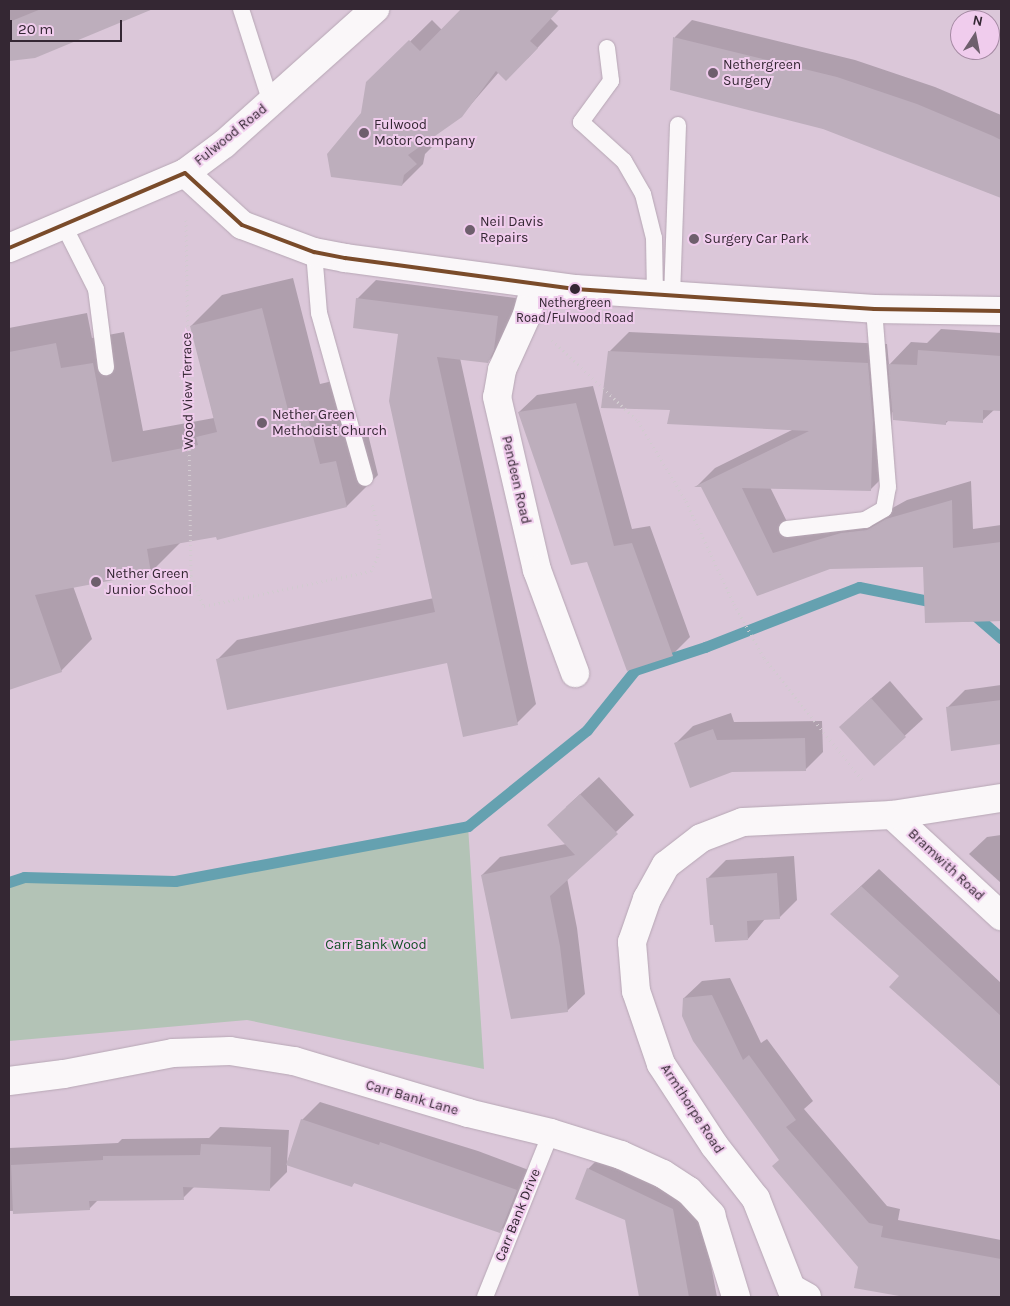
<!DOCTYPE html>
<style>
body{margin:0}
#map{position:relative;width:1010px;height:1306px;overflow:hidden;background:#dbc7d9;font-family:Karla,sans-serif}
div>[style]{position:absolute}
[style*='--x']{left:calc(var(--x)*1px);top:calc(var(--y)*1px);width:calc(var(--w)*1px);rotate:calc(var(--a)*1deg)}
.green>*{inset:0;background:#b3c3b6}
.shadow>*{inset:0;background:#0003}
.stream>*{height:11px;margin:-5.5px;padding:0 5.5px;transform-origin:5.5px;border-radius:5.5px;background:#65a1b0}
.building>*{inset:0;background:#bdaebc}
.path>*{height:3px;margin-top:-1.5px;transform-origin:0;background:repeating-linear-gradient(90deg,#d2cbd0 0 1px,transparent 0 5px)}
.roads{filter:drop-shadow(0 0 1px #b7a7b5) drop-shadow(0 0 1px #b7a7b5)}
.service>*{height:16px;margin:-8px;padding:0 8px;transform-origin:8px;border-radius:8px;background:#faf7f9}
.minor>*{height:28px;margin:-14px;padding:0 14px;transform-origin:14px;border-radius:14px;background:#faf7f9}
.tertiary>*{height:28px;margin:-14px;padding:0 14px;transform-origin:14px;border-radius:14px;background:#faf7f9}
.bus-1>*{height:4px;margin:-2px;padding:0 2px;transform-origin:2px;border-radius:2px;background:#7a4b2a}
.dots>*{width:14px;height:14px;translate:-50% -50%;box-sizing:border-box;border:2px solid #f0cced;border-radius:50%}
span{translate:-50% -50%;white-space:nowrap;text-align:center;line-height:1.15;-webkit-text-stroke:4px #f0cced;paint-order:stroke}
.bus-label{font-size:13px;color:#342733}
.poi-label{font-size:14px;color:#342733}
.left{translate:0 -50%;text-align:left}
.street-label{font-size:14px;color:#342733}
.park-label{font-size:14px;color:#145226}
.frame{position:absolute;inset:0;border:10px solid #342733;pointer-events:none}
.north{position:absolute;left:950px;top:10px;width:50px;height:50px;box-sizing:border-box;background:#f0cced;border:1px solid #a58aa3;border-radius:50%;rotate:11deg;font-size:14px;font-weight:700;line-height:20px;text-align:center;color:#342733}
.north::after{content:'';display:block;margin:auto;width:18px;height:22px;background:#6e5f6d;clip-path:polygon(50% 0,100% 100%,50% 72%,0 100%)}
.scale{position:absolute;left:10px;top:20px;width:112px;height:22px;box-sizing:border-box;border:2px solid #342733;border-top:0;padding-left:6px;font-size:15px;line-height:18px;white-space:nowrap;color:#342733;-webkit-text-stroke:4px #f0cced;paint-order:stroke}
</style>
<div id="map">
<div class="green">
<div style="clip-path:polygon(468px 826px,484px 1069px,247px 1020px,9px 1041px,9px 882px,24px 877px,175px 881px)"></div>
</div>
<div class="shadow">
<div style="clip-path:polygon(9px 9px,143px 9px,35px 57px,9px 60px)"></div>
<div style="clip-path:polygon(462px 9px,559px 9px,550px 18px,558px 26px,528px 58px,499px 72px,461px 116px,432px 137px,437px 142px,425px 154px,423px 164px,402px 185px,362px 113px,368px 83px,432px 20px,442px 30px)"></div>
<div style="clip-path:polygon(692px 20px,855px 60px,935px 87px,1001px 115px,1001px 197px,861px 140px,749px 106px,672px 89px,675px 37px)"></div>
<div style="clip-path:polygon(293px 278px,320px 384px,337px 380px,351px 434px,367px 430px,378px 475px,347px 506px,181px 542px,151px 572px,73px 586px,92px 639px,61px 671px,9px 689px,9px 328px,87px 313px,92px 338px,124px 332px,143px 431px,214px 418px,191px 326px,222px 295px)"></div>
<div style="clip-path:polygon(376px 280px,516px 298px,513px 330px,507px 343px,487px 362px,460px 358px,536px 704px,517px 723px,448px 661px,218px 659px,237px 640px,434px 598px,399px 333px,357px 299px)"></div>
<div style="clip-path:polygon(941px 329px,1001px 333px,1001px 409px,995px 409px,982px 421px,949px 420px,946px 423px,892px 412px,890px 470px,870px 490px,770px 487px,793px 534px,887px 511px,907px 500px,971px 481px,973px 529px,1001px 525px,1001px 621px,926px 622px,924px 566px,830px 568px,758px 595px,702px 486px,697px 486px,715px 468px,794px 429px,671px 408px,609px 352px,629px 332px,887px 344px,889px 365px,911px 342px,927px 343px)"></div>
<div style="clip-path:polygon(593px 386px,632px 529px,650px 526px,690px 637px,672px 655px,587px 560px,519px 412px,537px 395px)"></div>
<div style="clip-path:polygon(890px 681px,923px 719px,874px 764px,858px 710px)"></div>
<div style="clip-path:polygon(1001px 685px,1001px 743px,952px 750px,947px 708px,965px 690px)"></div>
<div style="clip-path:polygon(731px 713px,734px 722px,822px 721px,823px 752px,805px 770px,675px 744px,693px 726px)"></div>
<div style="clip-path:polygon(599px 777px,634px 815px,567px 878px,577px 928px,585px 994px,567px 1011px,482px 875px,500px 857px,566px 844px,566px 807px)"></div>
<div style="clip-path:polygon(1001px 835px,1001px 883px,969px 854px,987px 837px)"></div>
<div style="clip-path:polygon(794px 856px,797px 900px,779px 918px,765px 919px,748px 939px,708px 878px,726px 860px)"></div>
<div style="clip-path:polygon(879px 869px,1001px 983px,1001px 1085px,891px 987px,901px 976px,831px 914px)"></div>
<div style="clip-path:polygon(730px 978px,761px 1043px,767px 1039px,813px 1101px,804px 1109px,887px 1206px,900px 1209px,898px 1220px,1001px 1240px,1001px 1297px,912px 1297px,855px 1287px,859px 1266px,780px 1160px,684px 998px,702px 981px)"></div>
<div style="clip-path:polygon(320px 1102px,478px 1151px,534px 1172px,517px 1214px,500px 1231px,355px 1182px,352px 1185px,287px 1164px,287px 1172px,269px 1190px,195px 1186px,183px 1198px,99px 1199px,89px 1209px,9px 1211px,9px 1148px,118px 1143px,122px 1139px,209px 1138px,220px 1127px,289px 1130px,287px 1163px,302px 1120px)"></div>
<div style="clip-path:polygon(612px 1145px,696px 1185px,717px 1297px,640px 1297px,626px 1220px,588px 1169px)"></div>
</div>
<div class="stream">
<div style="--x:971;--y:612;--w:40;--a:41"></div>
<div style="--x:9;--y:882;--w:16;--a:-18"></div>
<div style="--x:24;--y:877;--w:151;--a:1.5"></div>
<div style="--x:175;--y:881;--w:298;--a:-10.6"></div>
<div style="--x:468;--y:826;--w:153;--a:-38.9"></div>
<div style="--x:587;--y:730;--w:77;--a:-51.3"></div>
<div style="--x:635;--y:670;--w:74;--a:-18.2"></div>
<div style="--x:705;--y:647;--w:165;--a:-21.3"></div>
<div style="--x:859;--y:587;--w:82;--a:11.3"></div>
</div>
<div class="building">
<div style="clip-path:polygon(41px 9px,153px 9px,35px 58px,9px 61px,9px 22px)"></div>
<div style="clip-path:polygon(461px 9px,560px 9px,530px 41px,538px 48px,506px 81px,496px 71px,462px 117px,408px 155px,417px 164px,404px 175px,402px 186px,331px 177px,327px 154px,361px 113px,366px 82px,409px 40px,420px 51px)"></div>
<div style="clip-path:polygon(673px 37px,837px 77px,917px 104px,993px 136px,1001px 140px,1001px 198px,823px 129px,670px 90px)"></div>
<div style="clip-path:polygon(356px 298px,498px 316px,494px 350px,488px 363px,437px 357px,518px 725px,463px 737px,447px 663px,227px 710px,216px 659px,435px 612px,389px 401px,398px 334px,353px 328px)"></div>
<div style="clip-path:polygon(262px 308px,289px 414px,306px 410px,320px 464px,336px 461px,347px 507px,217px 540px,216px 537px,147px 549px,151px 573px,35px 595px,62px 672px,9px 690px,9px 352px,56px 343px,61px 368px,93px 363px,112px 462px,198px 445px,196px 437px,217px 432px,190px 326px)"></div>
<div style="clip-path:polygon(918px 350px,1001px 356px,1001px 411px,983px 410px,983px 423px,946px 421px,946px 425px,893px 420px,888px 364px,917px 365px)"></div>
<div style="clip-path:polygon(608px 351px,868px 363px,873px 422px,871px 491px,742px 488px,773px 553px,841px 533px,867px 530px,886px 519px,952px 500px,953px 548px,1001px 542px,1001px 621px,925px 623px,923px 567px,830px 569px,757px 596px,701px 487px,694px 487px,809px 431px,667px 424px,670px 410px,601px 408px)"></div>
<div style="clip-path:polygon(576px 403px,614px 546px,632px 543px,673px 656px,627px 671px,587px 562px,571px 565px,518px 412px)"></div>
<div style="clip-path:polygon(871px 698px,906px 737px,874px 766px,839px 727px)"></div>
<div style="clip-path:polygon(1001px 700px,1001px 744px,951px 751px,946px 707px)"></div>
<div style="clip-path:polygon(713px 729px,717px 740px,805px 738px,806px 771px,732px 772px,690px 788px,674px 743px)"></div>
<div style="clip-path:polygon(580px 794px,618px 834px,550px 896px,560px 946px,568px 1012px,511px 1019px,481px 875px,575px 855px,547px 825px)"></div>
<div style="clip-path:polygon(777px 873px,780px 919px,747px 921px,748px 940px,715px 942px,713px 925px,710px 925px,706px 878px)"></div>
<div style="clip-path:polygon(861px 886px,1001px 1016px,1001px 1087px,889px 987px,899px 976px,830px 914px)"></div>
<div style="clip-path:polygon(712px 995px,743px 1060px,749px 1055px,796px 1120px,786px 1127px,869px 1223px,883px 1226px,881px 1237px,1001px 1259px,1001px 1297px,905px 1297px,854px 1288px,858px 1267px,772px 1166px,779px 1160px,693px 1041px,682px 1016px,683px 998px)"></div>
<div style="clip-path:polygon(301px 1119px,379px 1145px,380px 1142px,517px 1190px,500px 1233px,354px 1183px,352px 1187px,286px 1165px)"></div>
<div style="clip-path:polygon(201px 1144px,271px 1147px,270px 1191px,183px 1187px,184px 1200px,89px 1201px,90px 1210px,13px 1214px,11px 1165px,103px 1160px,103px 1156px,200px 1155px)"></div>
<div style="clip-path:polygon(587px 1168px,673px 1209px,689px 1297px,639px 1297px,625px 1220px,575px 1199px)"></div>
</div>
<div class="path">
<div style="--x:186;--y:220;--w:356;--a:89.2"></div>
<div style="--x:191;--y:576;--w:33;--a:67"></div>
<div style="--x:204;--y:606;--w:171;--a:-11.8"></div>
<div style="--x:371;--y:571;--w:19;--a:-65"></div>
<div style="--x:379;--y:554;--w:24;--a:-90"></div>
<div style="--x:379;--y:530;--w:28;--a:-105"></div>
<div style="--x:552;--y:340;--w:118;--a:43.3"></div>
<div style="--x:638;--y:421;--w:93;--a:59"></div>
<div style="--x:686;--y:501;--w:114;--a:65"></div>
<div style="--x:734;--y:604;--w:62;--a:60.9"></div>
<div style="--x:764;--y:658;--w:159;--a:51.1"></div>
</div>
<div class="roads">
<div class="service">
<div style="--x:241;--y:9;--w:99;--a:72.3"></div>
<div style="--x:607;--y:48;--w:33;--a:83"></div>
<div style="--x:611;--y:81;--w:51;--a:126.2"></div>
<div style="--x:581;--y:122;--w:58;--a:42.2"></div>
<div style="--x:624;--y:161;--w:38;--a:60"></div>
<div style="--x:643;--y:194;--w:45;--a:76"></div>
<div style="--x:654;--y:238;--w:57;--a:89"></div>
<div style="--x:64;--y:226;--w:71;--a:63.1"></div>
<div style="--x:96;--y:289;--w:79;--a:82.7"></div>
<div style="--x:314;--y:252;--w:61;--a:85.3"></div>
<div style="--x:319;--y:313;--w:171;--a:74.4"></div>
<div style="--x:672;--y:297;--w:172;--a:-88"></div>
<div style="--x:787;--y:529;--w:79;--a:-6.6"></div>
<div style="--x:865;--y:520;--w:22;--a:-30"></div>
<div style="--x:884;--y:509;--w:22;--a:-80"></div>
<div style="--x:888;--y:487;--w:179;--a:-94.5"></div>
<div style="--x:485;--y:1297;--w:177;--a:-68.1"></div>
</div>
<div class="minor">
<div style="--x:535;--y:286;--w:32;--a:106"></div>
<div style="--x:526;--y:317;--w:58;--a:114.4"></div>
<div style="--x:502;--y:370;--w:27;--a:100"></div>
<div style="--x:497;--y:397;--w:178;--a:77"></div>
<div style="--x:537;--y:570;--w:110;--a:69.7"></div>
<div style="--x:892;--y:815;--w:149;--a:42.8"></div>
<div style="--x:9;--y:1081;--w:55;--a:-7.3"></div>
<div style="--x:64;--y:1074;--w:111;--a:-10.9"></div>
<div style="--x:173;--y:1053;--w:57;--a:-2"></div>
<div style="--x:230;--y:1051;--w:65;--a:8.9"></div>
<div style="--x:294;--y:1061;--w:182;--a:16.6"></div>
<div style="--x:468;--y:1113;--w:85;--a:13.5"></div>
<div style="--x:551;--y:1133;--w:73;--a:17.4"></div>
<div style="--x:621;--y:1155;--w:46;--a:24.3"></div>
<div style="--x:663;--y:1174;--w:31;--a:33"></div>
<div style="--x:689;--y:1191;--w:33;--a:47"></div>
<div style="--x:711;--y:1215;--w:86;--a:73"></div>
<div style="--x:807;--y:1297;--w:18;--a:-151"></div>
<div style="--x:791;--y:1288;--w:96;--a:-111.5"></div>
<div style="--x:756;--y:1199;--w:68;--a:-127.9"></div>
<div style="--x:714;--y:1145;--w:97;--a:-123.2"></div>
<div style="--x:661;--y:1064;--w:77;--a:-108.9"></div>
<div style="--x:636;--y:991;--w:49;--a:-94.7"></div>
<div style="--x:632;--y:942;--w:46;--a:-70.8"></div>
<div style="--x:647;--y:899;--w:39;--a:-61"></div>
<div style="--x:666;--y:865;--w:44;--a:-37.6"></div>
<div style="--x:701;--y:838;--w:45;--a:-20.9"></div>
<div style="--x:743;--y:822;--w:149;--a:-2.7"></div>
<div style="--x:892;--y:815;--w:110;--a:-8.9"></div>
</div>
<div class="tertiary">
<div style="--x:185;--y:173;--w:77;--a:42.4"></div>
<div style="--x:242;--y:225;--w:77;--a:20.6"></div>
<div style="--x:314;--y:252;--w:32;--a:11"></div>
<div style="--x:345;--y:258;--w:232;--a:7.7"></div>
<div style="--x:575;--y:289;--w:300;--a:3.8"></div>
<div style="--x:874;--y:309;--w:127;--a:0.9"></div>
<div style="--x:9;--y:248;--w:191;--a:-23.1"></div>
<div style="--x:185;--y:173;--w:49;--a:-36.6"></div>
<div style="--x:224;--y:144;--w:203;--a:-41.8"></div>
</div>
</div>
<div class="bus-1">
<div style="--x:185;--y:173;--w:77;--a:42.4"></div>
<div style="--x:242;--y:225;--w:77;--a:20.6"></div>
<div style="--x:314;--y:252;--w:32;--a:11"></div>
<div style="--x:345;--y:258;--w:232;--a:7.7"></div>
<div style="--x:575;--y:289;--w:300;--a:3.8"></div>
<div style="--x:874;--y:309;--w:127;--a:0.9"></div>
<div style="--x:9;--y:248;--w:191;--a:-23.1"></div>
</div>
<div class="dots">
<div style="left:713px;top:73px;background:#6e5f6d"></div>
<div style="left:364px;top:133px;background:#6e5f6d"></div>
<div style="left:470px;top:230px;background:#6e5f6d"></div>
<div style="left:694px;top:239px;background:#6e5f6d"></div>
<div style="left:575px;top:289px;background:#342733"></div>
<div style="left:262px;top:423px;background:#6e5f6d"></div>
<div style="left:96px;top:582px;background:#6e5f6d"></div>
</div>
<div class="bus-label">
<span style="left:575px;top:311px">Nethergreen<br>Road/Fulwood Road</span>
</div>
<div class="poi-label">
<span class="left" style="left:723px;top:73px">Nethergreen<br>Surgery</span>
<span class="left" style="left:374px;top:133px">Fulwood<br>Motor Company</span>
<span class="left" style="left:480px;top:230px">Neil Davis<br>Repairs</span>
<span class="left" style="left:704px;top:239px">Surgery Car Park</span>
<span class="left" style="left:272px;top:423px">Nether Green<br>Methodist Church</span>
<span class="left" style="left:106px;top:582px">Nether Green<br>Junior School</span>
</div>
<div class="street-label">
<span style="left:231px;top:135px;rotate:-39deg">Fulwood Road</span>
<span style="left:188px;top:391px;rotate:-91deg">Wood View Terrace</span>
<span style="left:516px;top:480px;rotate:77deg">Pendeen Road</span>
<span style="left:946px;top:865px;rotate:43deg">Bramwith Road</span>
<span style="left:412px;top:1098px;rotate:16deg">Carr Bank Lane</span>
<span style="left:692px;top:1109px;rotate:57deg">Armthorpe Road</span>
<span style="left:518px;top:1215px;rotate:-68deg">Carr Bank Drive</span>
</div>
<div class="park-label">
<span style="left:376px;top:945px">Carr Bank Wood</span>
</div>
<div class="frame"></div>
<div class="north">N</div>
<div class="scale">20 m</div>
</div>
